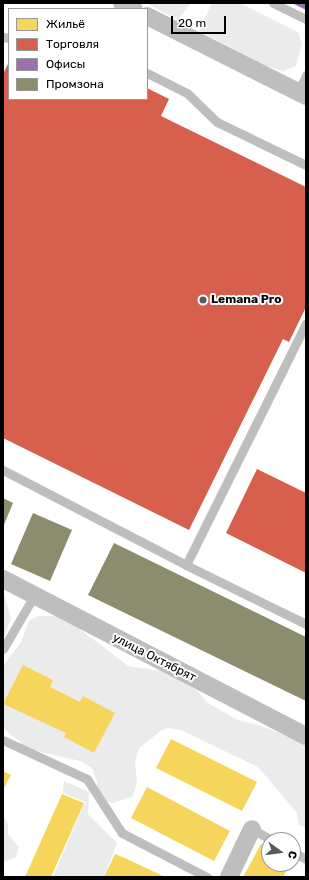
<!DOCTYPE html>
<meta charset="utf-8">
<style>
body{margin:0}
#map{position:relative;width:309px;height:880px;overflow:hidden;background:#fff;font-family:Rubik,sans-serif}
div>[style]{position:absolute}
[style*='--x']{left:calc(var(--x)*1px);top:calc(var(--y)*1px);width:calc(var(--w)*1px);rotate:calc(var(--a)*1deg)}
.green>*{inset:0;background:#ebebeb}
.homes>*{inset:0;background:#f6d55c}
.shops>*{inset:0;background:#d6604d}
.offices>*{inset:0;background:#9970ab}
.industry>*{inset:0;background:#8c8c6e}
.lane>*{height:9px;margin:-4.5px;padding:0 4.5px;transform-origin:4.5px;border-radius:4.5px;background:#bebebe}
.street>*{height:18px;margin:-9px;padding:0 9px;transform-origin:9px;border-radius:9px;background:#bebebe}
.dots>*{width:11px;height:11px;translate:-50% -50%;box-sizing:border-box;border:2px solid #fff;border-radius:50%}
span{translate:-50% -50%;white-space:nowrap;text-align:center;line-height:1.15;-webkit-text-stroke:4px #fff;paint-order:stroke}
.poi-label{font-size:12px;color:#000;font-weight:700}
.left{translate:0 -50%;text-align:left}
.street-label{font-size:12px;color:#000}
.frame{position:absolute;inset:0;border:4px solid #000;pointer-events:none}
.legend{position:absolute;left:8px;top:8px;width:140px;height:92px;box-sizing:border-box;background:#fff;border:1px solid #999;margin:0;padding:5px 7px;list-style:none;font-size:12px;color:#000}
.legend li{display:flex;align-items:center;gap:8px;height:20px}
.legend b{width:20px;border:1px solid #999}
.north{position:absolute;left:261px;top:832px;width:40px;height:40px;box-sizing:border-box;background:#fff;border:1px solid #999;border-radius:50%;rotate:104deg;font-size:11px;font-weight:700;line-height:16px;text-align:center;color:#000}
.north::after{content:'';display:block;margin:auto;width:14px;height:18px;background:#595959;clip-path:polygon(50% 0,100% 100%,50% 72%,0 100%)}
.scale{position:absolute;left:171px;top:16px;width:55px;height:18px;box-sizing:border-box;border:2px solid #000;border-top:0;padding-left:5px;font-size:12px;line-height:14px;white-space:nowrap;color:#000;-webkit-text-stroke:3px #fff;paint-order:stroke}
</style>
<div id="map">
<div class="green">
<div style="clip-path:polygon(146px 3px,191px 3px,178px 20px)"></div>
<div style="clip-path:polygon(212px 3px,240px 3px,298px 32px,302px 44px,296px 66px,283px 71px,266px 66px,199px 31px)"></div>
<div style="clip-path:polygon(3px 591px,11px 618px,3px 640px)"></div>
<div style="clip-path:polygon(38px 616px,55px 616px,76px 626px,128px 666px,162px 671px,183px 681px,199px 692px,206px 702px,238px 720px,261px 726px,306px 743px,306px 828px,299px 825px,297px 813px,258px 767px,183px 731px,169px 728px,162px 730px,139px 748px,135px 762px,137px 783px,133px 796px,113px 803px,105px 801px,97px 786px,97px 781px,92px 768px,80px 761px,28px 749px,3px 728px,3px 666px,21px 642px,29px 621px)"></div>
<div style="clip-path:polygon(64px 781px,89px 792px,88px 814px,117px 843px,104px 877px,53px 877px,85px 802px,63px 793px)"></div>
<div style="clip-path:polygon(3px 814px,8px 824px,8px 834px,19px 847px,16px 857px,3px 862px)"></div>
</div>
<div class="homes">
<div style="clip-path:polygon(23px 665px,53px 680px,50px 687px,80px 702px,83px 696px,115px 713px,94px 753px,64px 737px,66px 733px,3px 704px)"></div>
<div style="clip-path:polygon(171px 739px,257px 782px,242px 811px,156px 768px)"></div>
<div style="clip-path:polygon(3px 771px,11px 775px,3px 790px)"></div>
<div style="clip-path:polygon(147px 787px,230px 831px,214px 861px,131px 818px)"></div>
<div style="clip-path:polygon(62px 794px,84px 803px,51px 877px,25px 877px)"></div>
<div style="clip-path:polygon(261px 844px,269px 849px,269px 864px,290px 864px,283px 877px,243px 877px)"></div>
<div style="clip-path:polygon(115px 854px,125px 858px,165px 877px,104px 877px)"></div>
</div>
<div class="shops">
<div style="clip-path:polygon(9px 62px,9px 99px,147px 99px,147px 88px,169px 99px,161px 116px,306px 187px,306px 307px,289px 342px,283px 339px,189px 530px,3px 438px,3px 74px)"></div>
<div style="clip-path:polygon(257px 469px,306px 493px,306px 573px,226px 533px)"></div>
</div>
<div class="offices">
<div style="clip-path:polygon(292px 3px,306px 3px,306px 10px)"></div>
</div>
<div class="industry">
<div style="clip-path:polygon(3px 498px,13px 503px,3px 527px)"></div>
<div style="clip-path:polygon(33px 513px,72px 530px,50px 581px,11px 564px)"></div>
<div style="clip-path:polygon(114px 543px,306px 637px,306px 701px,88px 595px)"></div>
</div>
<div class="lane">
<div style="--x:273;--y:3;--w:37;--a:26"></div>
<div style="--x:3;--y:37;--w:6;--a:9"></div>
<div style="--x:147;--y:73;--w:45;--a:26.6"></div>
<div style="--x:187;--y:93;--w:42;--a:44"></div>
<div style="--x:217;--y:122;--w:99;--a:25.8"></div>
<div style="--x:298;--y:93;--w:20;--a:-66"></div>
<div style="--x:3;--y:470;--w:206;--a:27.4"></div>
<div style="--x:186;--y:565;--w:270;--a:-63.6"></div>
<div style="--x:186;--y:565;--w:134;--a:26.2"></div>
<div style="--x:3;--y:649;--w:61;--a:-59.7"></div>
<div style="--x:3;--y:740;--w:93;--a:24.9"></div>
<div style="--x:87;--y:779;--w:64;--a:57.1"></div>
<div style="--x:122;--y:833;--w:96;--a:27.4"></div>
<div style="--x:252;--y:829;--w:23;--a:29"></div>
<div style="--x:293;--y:852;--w:15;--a:28"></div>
</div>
<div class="street">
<div style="--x:122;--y:3;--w:13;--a:27"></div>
<div style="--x:147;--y:16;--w:178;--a:26.7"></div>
<div style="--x:3;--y:579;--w:341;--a:27.4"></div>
<div style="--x:229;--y:877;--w:53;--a:-64.4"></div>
</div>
<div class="dots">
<div style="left:203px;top:300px;background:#595959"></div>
</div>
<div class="poi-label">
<span class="left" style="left:211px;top:300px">Lemana Pro</span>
</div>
<div class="street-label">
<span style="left:154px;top:658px;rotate:27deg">улица Октябрят</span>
</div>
<div class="frame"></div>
<ul class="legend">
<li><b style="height:11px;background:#f6d55c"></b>Жильё</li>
<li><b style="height:11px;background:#d6604d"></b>Торговля</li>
<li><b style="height:11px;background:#9970ab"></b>Офисы</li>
<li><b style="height:11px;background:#8c8c6e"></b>Промзона</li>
</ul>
<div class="north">С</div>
<div class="scale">20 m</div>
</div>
